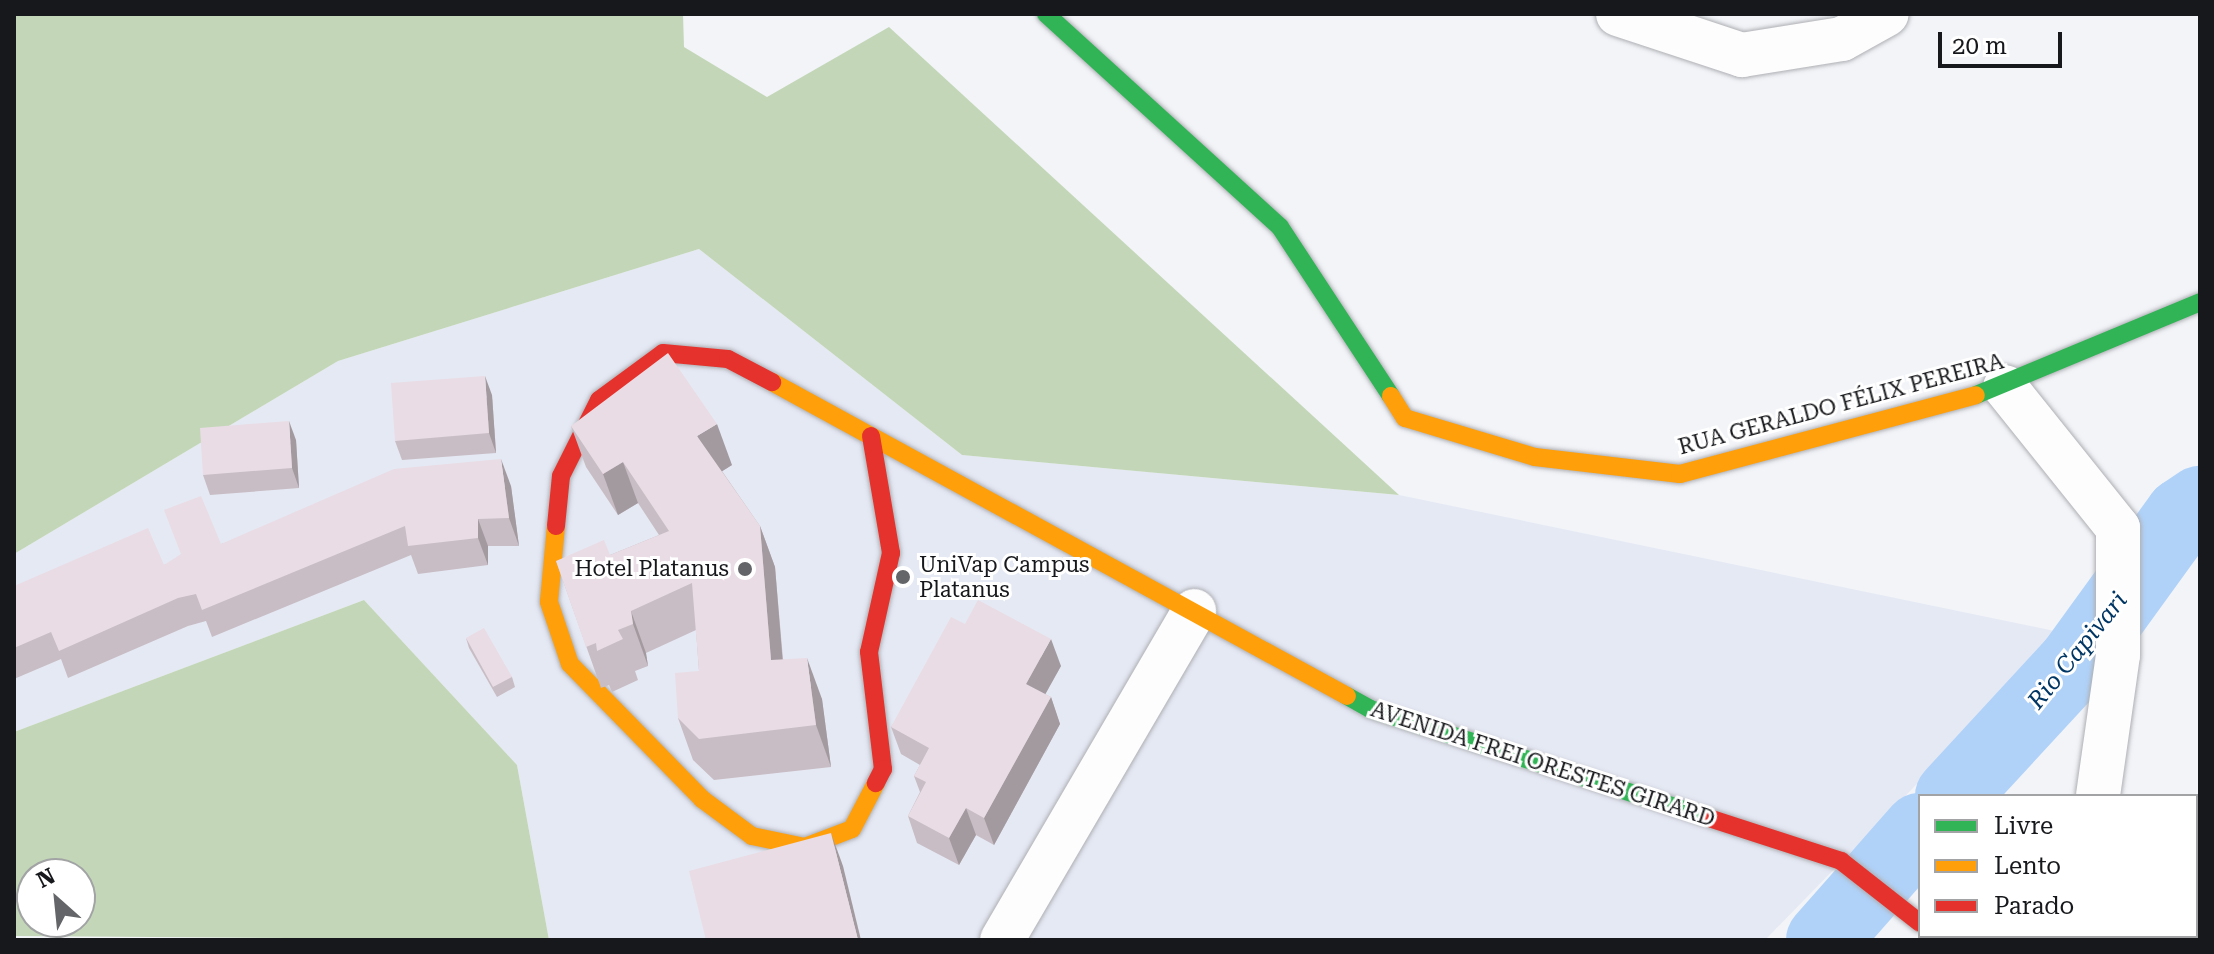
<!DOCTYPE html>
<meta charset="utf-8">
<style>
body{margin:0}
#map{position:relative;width:2214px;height:954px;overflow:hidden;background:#f2f4f8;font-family:"Roboto Serif",serif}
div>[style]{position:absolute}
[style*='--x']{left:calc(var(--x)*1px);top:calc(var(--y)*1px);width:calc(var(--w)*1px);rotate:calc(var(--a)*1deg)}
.built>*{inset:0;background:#e5e9f4}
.forest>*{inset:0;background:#c3d7b8}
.river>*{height:74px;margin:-37px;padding:0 37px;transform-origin:37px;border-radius:37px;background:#b0d2f8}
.roads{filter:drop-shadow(0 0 2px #aeafb3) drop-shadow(0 0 2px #aeafb3)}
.street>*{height:44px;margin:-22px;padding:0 22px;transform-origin:22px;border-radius:22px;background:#fdfdfe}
.fast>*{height:18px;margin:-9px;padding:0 9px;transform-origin:9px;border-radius:9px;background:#30b455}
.slow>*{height:18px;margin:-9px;padding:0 9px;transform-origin:9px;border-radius:9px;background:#ff9f0a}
.jam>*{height:18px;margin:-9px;padding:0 9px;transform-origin:9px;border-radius:9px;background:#e5322d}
.wall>*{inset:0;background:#c8bdc4}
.shaded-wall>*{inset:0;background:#a39aa0}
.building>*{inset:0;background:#e9dce4}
.dots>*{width:22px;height:22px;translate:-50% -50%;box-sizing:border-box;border:4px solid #fff;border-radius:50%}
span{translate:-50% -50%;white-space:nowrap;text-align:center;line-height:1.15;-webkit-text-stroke:6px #fff;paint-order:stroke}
.street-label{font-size:22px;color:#17181b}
.poi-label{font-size:22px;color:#17181b}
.left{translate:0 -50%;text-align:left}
.right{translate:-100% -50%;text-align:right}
.water-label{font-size:24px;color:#003664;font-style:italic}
.frame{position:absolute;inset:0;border:16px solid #17181b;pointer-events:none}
.legend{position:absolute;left:1918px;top:794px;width:280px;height:144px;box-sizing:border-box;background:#fff;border:2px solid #a2a3a4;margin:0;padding:10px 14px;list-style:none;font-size:24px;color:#17181b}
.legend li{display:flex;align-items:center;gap:16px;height:40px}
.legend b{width:40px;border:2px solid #a2a3a4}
.north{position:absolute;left:16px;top:858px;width:80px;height:80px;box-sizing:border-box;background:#fff;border:2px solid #a2a3a4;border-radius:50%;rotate:333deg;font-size:22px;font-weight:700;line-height:32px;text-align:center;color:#17181b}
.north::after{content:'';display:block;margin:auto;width:28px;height:36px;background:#646568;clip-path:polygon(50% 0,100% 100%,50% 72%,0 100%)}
.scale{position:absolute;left:1938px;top:32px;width:124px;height:36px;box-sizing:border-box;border:4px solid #17181b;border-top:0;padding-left:10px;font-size:24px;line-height:28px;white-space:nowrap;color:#17181b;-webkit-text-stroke:6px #fff;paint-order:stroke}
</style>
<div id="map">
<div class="built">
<div style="clip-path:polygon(699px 249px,962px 455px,1399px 495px,2064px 633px,1765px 940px,549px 940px,517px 765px,364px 600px,14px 732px,14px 554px,338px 361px)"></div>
</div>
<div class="forest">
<div style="clip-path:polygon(14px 14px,683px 14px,684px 47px,767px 97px,889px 27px,1399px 495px,962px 455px,699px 249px,338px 361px,14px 554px)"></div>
<div style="clip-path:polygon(evenodd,364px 600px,517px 765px,549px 940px,14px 936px,14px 732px,364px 600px,32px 874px,80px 874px,80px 922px,32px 922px,32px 874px)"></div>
</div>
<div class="river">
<div style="--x:1952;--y:796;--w:180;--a:-47.3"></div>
<div style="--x:2074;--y:664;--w:184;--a:-54.1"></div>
<div style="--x:2182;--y:515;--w:22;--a:-34"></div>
<div style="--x:1823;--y:940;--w:147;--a:-48.6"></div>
</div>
<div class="roads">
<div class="street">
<div style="--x:1618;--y:14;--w:131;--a:18.3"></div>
<div style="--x:1742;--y:55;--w:101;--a:-9.1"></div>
<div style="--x:1842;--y:39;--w:51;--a:-29.1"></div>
<div style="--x:2005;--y:387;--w:181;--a:51.3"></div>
<div style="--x:2118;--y:528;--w:127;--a:90"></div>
<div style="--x:2118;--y:655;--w:142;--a:98.1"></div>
<div style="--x:1002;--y:940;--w:381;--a:-59.7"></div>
</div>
<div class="fast">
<div style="--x:1046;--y:14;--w:316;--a:42.3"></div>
<div style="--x:1280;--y:227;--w:202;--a:56.7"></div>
<div style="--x:1976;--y:395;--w:243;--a:-22.5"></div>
<div style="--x:1347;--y:696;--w:26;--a:29"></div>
<div style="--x:1370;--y:709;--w:359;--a:17.8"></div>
<div style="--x:2196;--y:894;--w:5;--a:-37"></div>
</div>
<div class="slow">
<div style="--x:772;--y:382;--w:655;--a:28.64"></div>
<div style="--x:1391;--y:396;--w:26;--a:58"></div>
<div style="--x:1405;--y:418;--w:136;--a:16.7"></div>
<div style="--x:1535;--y:457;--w:146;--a:6.7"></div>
<div style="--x:1680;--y:474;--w:306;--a:-14.9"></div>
<div style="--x:556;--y:526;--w:76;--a:95.3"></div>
<div style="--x:549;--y:602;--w:65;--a:71.3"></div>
<div style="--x:570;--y:664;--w:189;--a:45.6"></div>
<div style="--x:702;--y:799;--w:62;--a:36.5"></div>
<div style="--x:752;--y:836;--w:54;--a:11.7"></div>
<div style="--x:805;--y:847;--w:50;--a:-21"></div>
<div style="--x:852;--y:829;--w:52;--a:-62.4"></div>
<div style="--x:2137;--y:940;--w:7;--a:-34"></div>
</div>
<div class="jam">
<div style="--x:871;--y:436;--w:119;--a:80.3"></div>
<div style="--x:891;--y:553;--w:101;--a:102.5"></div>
<div style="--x:869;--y:652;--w:118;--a:83.2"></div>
<div style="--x:883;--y:769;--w:16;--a:117"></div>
<div style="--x:556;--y:526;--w:50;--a:-84.3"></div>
<div style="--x:561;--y:476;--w:85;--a:-63.4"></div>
<div style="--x:599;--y:400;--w:79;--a:-36.3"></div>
<div style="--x:663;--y:353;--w:65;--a:5.3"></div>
<div style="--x:728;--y:359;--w:50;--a:27.6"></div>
<div style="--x:1712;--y:819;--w:136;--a:18"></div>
<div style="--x:1841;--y:861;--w:100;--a:38.1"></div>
</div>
</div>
<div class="wall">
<div style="clip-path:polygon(492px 395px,496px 453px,402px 460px,395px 441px)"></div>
<div style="clip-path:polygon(571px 426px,732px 465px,722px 471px,760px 526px,775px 567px,783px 659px,822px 699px,831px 767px,714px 780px,693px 760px,678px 718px,699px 671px,696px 630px,646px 653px,648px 666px,635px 671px,638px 680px,612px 692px,609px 685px,601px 688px,556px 561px,610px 555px,659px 535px,638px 503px,618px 515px,586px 467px)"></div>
<div style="clip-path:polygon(296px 440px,299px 488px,210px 495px,203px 475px)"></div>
<div style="clip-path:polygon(511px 486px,519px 546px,488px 546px,488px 565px,418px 574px,411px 555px,212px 637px,206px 621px,188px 626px,68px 678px,61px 659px,14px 679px,14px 586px,164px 565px,221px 544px)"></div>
<div style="clip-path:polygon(965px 624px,1061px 666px,1045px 694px,1051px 697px,1060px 724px,994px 845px,976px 835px,959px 865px,917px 843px,908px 816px,920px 792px,914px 776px,920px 765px,901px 754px,891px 727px)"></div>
<div style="clip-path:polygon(466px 638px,512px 677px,515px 687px,497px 697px,469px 648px)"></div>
</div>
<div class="shaded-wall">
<div style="clip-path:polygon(485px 376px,492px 395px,496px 453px,489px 433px)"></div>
<div style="clip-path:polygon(289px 421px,296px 440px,299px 488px,292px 468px)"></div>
<div style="clip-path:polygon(717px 424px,732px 465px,713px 477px,697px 436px)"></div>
<div style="clip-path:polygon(501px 459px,511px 486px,519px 546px,509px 518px)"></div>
<div style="clip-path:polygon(623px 462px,638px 503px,618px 515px,603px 474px)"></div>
<div style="clip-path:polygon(478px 519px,488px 546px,488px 565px,478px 538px)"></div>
<div style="clip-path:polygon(760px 526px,775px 567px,786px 702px,771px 660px)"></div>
<div style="clip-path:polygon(631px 611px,646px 653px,648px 666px,633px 624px)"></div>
<div style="clip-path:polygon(1051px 639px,1061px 666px,1036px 711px,1026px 684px)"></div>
<div style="clip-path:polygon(807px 658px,822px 699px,831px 767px,816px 725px)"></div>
<div style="clip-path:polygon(1051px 697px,1060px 724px,994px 845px,984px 818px)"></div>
<div style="clip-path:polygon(966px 808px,976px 835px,959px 865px,949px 838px)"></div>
<div style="clip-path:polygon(831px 833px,843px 866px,861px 940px,858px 940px)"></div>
</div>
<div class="building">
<div style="clip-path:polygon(668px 353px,717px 424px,697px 436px,760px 526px,771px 660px,807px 658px,816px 725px,699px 739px,678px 718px,675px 673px,699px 671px,692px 583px,631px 611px,633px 624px,618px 630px,623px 639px,597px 651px,596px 643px,586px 647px,556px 561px,604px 540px,610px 555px,669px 531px,623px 462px,603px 474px,571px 426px)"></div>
<div style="clip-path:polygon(485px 376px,489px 433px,395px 441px,391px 383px)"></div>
<div style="clip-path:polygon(289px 421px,292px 468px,203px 475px,200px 428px)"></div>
<div style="clip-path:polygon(501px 459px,509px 518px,478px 519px,478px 538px,408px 546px,405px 526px,202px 610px,196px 594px,178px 598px,59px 651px,51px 632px,14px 648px,14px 586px,148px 528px,164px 565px,181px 554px,164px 510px,201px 496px,221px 544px,394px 469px)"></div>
<div style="clip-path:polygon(978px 600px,1051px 639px,1026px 684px,1051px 697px,984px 818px,966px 808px,949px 838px,908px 816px,926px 782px,914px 776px,929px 748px,891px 727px,951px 617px,965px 624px)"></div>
<div style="clip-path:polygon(484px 628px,512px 677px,493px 687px,466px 638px)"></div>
<div style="clip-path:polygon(831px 833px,858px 940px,706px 940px,689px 871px)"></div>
</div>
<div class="dots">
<div style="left:745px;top:569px;background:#646568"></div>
<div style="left:903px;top:577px;background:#646568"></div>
</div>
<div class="street-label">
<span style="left:1841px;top:404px;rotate:-15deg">RUA GERALDO FÉLIX PEREIRA</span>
<span style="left:1543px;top:764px;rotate:18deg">AVENIDA FREI ORESTES GIRARD</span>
</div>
<div class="poi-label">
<span class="left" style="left:919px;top:577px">UniVap Campus<br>Platanus</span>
<span class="right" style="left:729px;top:569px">Hotel Platanus</span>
</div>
<div class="water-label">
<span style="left:2078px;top:651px;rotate:-51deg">Rio Capivari</span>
</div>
<div class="frame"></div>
<ul class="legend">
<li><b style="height:10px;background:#30b455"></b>Livre</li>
<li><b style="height:10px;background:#ff9f0a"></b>Lento</li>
<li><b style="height:10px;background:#e5322d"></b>Parado</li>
</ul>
<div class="north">N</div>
<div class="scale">20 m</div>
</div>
